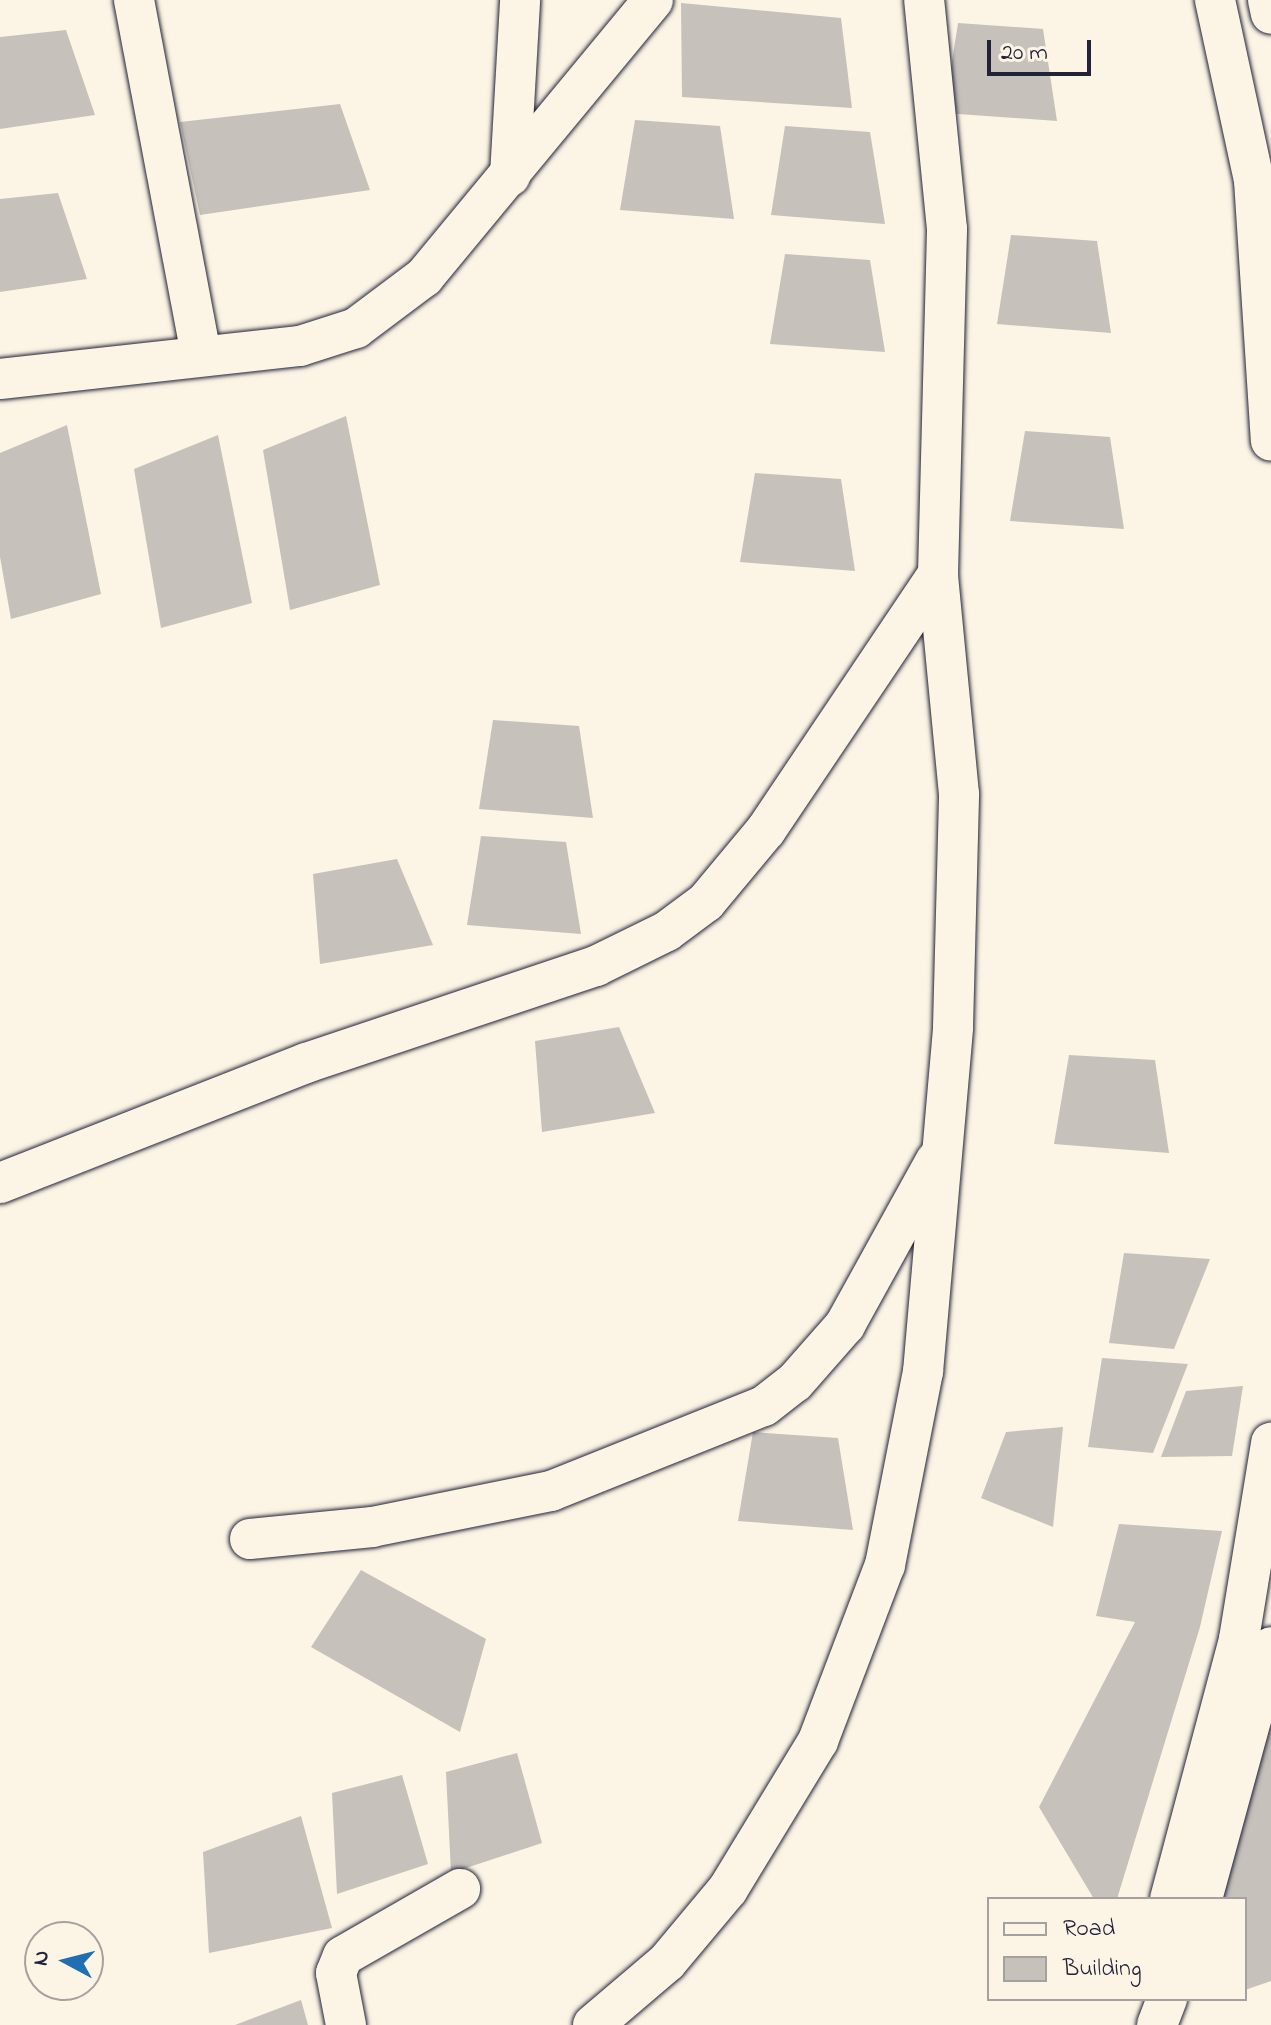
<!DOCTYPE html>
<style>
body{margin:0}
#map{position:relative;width:1271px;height:2025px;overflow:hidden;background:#fcf5e5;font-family:"Indie Flower",sans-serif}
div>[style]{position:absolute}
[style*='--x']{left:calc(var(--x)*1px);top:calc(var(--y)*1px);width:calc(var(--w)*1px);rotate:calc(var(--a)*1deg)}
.building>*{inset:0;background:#c6c1bb}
.roads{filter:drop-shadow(0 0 2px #22223b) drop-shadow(0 0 2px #22223b)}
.minor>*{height:40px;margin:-20px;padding:0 20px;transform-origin:20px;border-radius:20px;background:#fcf5e5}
span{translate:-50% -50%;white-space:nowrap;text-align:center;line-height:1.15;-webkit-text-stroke:6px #fcf5e5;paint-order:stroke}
.legend{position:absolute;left:987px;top:1897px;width:260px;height:104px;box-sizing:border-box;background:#fcf5e5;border:2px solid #a5a1a1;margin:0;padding:10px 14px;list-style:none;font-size:24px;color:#22223b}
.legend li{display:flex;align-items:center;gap:16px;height:40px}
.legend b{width:40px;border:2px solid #a5a1a1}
.north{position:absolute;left:24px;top:1921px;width:80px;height:80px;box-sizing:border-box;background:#fcf5e5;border:2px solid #a5a1a1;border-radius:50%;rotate:277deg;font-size:22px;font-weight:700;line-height:32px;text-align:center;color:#22223b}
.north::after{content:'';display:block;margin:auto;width:28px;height:36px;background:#1f6fb2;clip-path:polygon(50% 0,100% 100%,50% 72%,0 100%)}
.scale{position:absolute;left:987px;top:40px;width:104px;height:36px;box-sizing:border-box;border:4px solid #22223b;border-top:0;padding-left:10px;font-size:24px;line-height:28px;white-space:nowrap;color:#22223b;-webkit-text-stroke:6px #fcf5e5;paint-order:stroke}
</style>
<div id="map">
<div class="building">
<div style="clip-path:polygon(681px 3px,841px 18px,852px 108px,682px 97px)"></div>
<div style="clip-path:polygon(958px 23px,1043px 29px,1057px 121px,944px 113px)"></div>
<div style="clip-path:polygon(66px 30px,95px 115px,0 129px,0 37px)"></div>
<div style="clip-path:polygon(340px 104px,370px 190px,200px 215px,180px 122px)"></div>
<div style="clip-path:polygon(635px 120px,720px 126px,734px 219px,620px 210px)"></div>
<div style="clip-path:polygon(785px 126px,870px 132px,885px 224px,771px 215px)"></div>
<div style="clip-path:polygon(58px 193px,87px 279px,0 292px,0 199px)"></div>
<div style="clip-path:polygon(1011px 235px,1097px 241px,1111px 333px,997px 324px)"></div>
<div style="clip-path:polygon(785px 254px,870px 260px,885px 352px,770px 344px)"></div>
<div style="clip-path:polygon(346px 416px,380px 585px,290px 610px,263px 450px)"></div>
<div style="clip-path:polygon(67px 425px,101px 594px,11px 619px,0 557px,0 453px)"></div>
<div style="clip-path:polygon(1025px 431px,1110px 437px,1124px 529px,1010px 521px)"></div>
<div style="clip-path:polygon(218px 435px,252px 603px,161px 628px,134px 469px)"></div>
<div style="clip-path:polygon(755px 473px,841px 479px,855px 571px,740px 562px)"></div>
<div style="clip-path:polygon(493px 720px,579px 726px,593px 818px,479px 809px)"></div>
<div style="clip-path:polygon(481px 836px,566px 842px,581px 934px,467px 925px)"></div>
<div style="clip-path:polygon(397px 859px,433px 945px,320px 964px,313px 874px)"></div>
<div style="clip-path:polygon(619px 1027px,655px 1113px,542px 1132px,535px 1041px)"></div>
<div style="clip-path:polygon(1069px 1055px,1155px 1060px,1169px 1153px,1054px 1144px)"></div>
<div style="clip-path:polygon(1124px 1253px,1210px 1259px,1174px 1349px,1109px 1343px)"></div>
<div style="clip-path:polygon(1102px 1358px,1188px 1364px,1153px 1453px,1088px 1447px)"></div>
<div style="clip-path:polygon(1243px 1386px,1232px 1456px,1161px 1457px,1186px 1391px)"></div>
<div style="clip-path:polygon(1063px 1427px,1053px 1527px,981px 1498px,1006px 1432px)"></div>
<div style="clip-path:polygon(753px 1432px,838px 1438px,853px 1530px,738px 1521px)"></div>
<div style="clip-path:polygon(1119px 1524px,1222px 1531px,1200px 1627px,1117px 1899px,1094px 1899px,1039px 1807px,1135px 1622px,1096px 1616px)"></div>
<div style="clip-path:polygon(361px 1570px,486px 1639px,460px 1732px,311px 1647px)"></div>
<div style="clip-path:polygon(1271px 1725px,1271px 1981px,1245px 1990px,1245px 1899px,1214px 1899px,1260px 1732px)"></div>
<div style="clip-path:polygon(517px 1753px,542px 1843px,451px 1873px,446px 1772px)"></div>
<div style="clip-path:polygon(402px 1775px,428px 1864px,337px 1894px,332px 1793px)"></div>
<div style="clip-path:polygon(301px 1816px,332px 1928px,209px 1953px,203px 1852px)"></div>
<div style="clip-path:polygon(301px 2000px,308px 2025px,235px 2025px)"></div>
</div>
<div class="roads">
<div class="minor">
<div style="--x:134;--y:0;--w:361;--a:79.3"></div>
<div style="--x:1215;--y:0;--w:184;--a:77.8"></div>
<div style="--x:1254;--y:180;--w:261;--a:86.3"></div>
<div style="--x:1268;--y:0;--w:14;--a:78"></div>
<div style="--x:510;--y:176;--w:176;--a:-86.7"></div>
<div style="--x:0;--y:379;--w:302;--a:-6.3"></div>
<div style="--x:300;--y:346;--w:59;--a:-17.8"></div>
<div style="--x:356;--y:328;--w:85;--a:-36.9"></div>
<div style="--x:424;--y:277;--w:359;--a:-50.4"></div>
<div style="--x:0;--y:1183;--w:329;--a:-21.4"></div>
<div style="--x:306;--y:1063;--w:306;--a:-18.5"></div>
<div style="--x:596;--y:966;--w:79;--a:-26.2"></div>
<div style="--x:667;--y:931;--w:49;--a:-36.6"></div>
<div style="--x:706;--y:902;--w:94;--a:-50.2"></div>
<div style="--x:766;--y:830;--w:308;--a:-56.1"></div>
<div style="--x:250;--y:1539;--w:123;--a:-5.6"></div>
<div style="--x:372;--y:1527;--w:183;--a:-11.4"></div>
<div style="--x:551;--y:1491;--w:229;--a:-21.8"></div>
<div style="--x:764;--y:1406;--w:39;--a:-38"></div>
<div style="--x:795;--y:1382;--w:76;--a:-48.7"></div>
<div style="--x:845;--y:1325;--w:188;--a:-61.1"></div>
<div style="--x:1170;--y:1899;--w:269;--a:-75.1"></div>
<div style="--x:1239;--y:1639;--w:199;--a:-80.7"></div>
<div style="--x:1202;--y:1899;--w:261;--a:-74.7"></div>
<div style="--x:346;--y:2025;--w:53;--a:-100.9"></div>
<div style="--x:336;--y:1973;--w:18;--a:-68"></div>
<div style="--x:343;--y:1956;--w:135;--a:-29.8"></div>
<div style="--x:593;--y:2025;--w:97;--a:-40.4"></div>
<div style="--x:667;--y:1962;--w:95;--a:-50.1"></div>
<div style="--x:728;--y:1889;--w:173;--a:-58.7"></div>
<div style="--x:818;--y:1741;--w:188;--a:-69.2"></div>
<div style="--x:885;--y:1565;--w:197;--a:-78.9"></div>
<div style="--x:923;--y:1372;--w:346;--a:-85"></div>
<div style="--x:953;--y:1027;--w:233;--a:-88.5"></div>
<div style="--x:959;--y:794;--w:221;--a:-95.5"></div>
<div style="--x:938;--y:574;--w:345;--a:-88.5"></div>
<div style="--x:947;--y:229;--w:230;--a:-95.7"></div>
<div style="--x:1157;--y:2025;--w:28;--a:-69"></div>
</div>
</div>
<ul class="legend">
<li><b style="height:10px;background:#fcf5e5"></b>Road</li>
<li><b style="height:22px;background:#c6c1bb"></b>Building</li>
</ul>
<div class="north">N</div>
<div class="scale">20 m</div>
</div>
